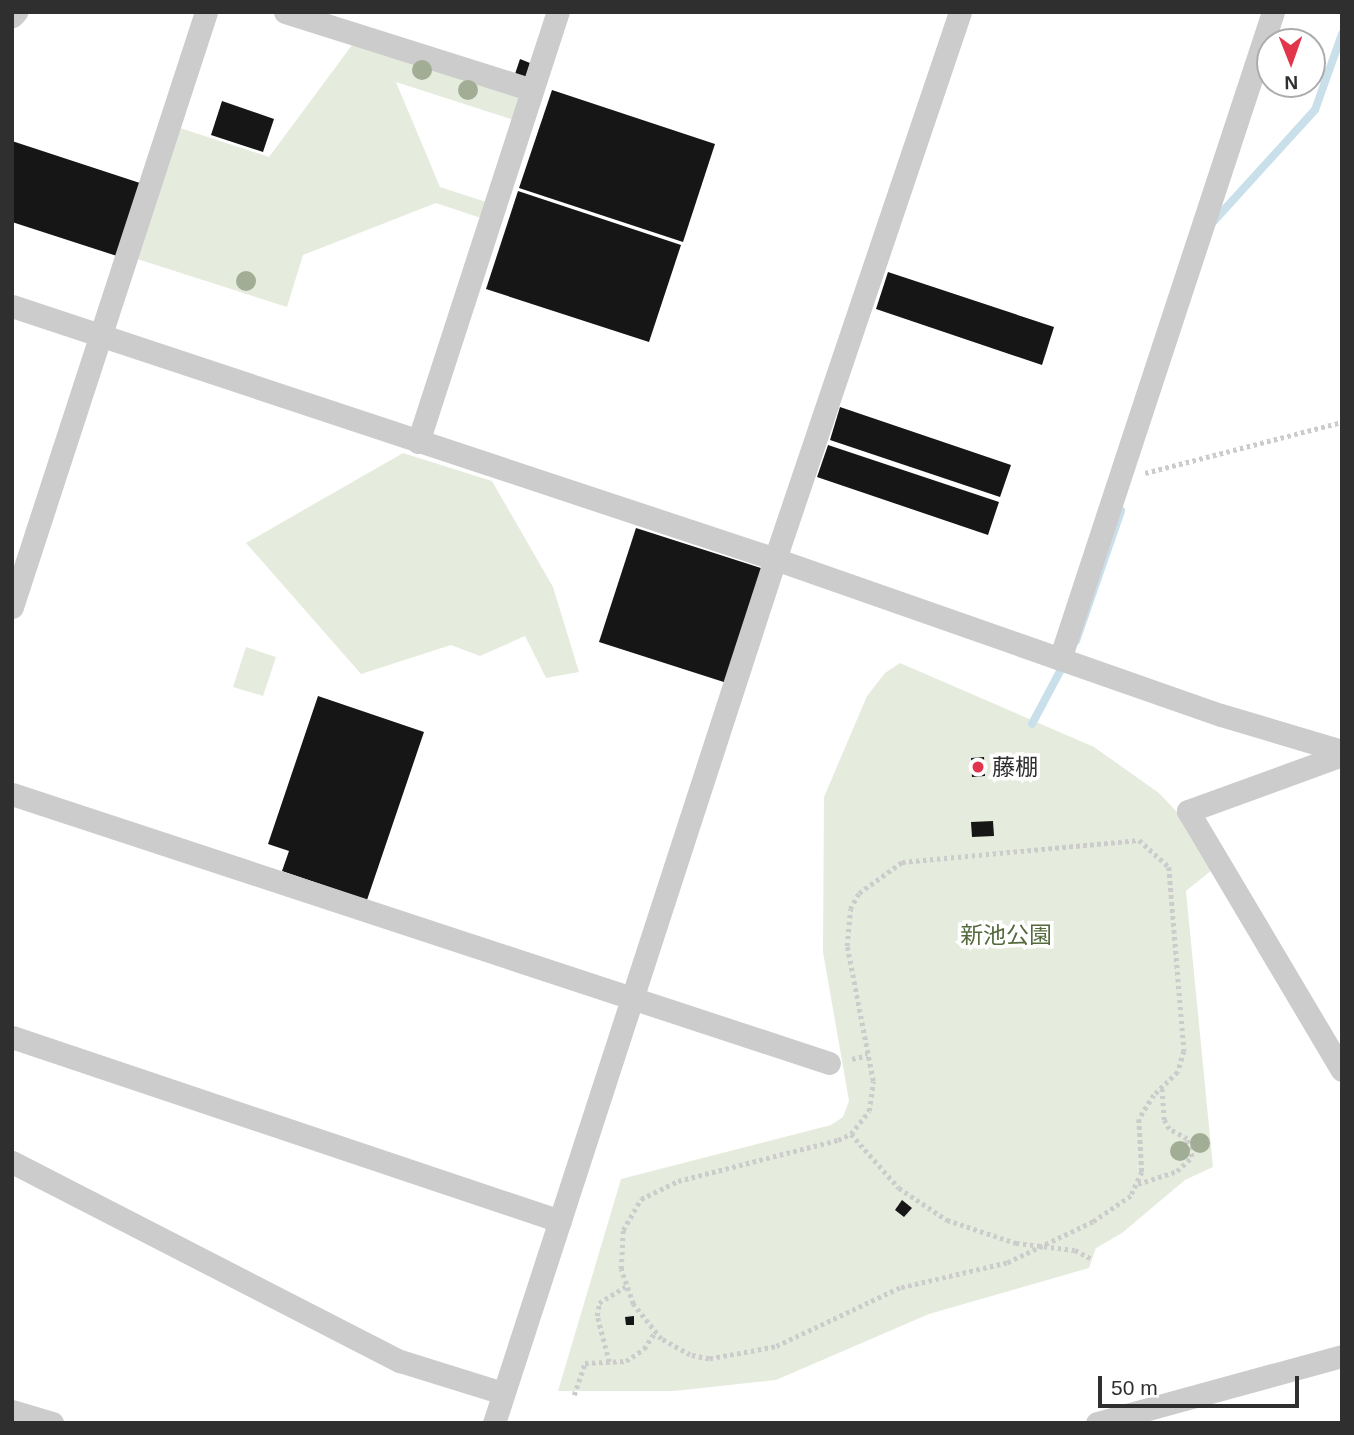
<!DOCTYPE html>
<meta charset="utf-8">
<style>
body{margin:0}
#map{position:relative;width:1354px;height:1435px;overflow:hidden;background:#fff;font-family:Helvetica,"Noto Sans JP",sans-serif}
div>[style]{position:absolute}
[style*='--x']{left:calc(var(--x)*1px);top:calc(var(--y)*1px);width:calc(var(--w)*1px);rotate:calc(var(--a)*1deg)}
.green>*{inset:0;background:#e6ecdd}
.stream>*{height:8px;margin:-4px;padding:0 4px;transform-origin:4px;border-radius:4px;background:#c9e0eb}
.building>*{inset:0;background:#161616}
.path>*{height:4.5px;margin-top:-2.25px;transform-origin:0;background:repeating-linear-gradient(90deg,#ccc 0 3.5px,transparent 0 7px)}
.street>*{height:23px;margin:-11.5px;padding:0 11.5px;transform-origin:11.5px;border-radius:11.5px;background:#ccc}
.trees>*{width:20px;height:20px;margin:-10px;border-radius:50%;background:#a1ad94}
.dots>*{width:19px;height:19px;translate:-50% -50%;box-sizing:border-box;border:4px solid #fff;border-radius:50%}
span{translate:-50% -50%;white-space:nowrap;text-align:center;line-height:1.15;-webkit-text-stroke:7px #fff;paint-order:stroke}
.poi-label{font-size:23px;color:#2f2f2f}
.left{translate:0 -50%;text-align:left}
.park-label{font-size:23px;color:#546a3d}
.frame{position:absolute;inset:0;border:14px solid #2f2f2f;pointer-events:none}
.north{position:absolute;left:1256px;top:28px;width:70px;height:70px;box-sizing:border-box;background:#fff;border:2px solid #acacac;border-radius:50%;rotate:179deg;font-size:19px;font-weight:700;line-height:28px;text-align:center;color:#2f2f2f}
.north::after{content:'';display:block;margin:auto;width:24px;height:32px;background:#e1354c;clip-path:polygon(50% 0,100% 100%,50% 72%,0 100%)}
.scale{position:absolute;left:1098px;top:1376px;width:201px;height:32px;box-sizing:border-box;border:4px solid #2f2f2f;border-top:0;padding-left:9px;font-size:21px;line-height:24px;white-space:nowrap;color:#2f2f2f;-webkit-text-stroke:5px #fff;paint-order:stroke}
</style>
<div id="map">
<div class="green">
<div style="clip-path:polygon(355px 41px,522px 95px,514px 120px,396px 82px,440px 187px,486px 202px,481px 218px,436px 203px,303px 255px,287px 307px,134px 258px,177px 127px,269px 157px)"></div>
<div style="clip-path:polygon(403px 453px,492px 481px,553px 587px,579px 672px,546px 678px,525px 636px,480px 656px,451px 645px,361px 674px,246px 543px)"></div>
<div style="clip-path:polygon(246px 647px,276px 657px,263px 696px,233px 687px)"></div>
<div style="clip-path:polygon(900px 663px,1094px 747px,1159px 793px,1176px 811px,1212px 870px,1186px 891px,1213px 1167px,1185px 1180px,1122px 1233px,1096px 1248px,1089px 1268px,929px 1314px,776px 1380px,674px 1391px,558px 1391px,621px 1179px,831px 1125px,843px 1117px,849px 1101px,823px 952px,824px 797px,867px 696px,885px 673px)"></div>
</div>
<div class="stream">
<div style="--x:1213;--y:222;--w:151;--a:-47.7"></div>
<div style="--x:1315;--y:110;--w:81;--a:-70.4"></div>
<div style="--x:1076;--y:641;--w:138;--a:-70.9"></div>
<div style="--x:1032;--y:724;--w:70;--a:-62"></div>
</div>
<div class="building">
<div style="clip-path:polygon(520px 59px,530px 63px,526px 77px,515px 74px)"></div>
<div style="clip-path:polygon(552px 90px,715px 144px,683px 242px,519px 188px)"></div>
<div style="clip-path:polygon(222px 101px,274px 119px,263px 152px,211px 135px)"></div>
<div style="clip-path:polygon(12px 141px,143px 184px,120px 257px,12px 222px)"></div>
<div style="clip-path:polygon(518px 191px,681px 245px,649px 342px,486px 289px)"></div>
<div style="clip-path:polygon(888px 272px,1054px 327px,1042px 365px,876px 309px)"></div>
<div style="clip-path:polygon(840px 407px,1011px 465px,1000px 497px,830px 440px)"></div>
<div style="clip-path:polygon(828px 445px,999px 502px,988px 535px,817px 477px)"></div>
<div style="clip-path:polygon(636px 528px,767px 570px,730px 684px,599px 642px)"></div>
<div style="clip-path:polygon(318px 696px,424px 732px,367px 900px,282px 871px,289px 851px,268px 844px)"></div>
<div style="clip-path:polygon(984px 757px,985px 776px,972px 777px,971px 758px)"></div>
<div style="clip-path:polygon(993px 821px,994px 836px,972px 837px,971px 822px)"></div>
<div style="clip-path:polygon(902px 1200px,912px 1208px,904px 1217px,895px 1210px)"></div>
<div style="clip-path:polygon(634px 1316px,634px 1325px,626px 1325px,625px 1317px)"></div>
</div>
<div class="path">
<div style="--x:1145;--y:473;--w:203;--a:-14.5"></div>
<div style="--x:1139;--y:840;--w:40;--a:42"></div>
<div style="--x:1169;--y:867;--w:185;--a:85.3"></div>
<div style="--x:1184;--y:1051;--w:22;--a:106"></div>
<div style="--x:1178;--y:1072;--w:33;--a:136"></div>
<div style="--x:1154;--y:1095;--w:28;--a:122"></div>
<div style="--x:1139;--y:1119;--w:53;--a:86.8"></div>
<div style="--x:1142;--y:1172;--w:26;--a:115"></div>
<div style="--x:1131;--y:1196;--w:46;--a:145.6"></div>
<div style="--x:1093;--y:1222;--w:95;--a:154.5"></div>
<div style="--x:1007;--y:1263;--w:110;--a:166.8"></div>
<div style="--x:900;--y:1288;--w:138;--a:154.7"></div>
<div style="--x:775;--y:1347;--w:67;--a:169.7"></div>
<div style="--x:709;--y:1359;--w:19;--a:-168"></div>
<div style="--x:690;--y:1355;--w:33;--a:-151"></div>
<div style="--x:661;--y:1339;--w:45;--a:-128.7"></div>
<div style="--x:633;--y:1304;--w:37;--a:-109"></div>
<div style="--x:621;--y:1269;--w:39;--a:-87"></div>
<div style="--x:623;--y:1230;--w:36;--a:-60"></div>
<div style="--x:641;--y:1199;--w:41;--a:-25.9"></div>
<div style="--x:678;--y:1181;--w:165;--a:-14.4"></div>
<div style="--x:838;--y:1140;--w:14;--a:-25"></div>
<div style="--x:851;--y:1134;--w:29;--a:-52"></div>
<div style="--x:869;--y:1111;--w:30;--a:-82"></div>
<div style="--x:873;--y:1081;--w:137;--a:-100.9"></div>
<div style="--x:847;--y:946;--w:37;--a:-85"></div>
<div style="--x:850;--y:909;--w:18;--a:-61"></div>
<div style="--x:859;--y:893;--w:53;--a:-35.8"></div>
<div style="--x:902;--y:862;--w:238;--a:-5.3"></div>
<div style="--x:852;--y:1059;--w:16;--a:-14"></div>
<div style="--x:851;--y:1134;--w:72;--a:48.4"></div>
<div style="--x:899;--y:1188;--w:58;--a:33.7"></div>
<div style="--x:947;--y:1220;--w:73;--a:18.4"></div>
<div style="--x:1016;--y:1243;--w:59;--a:6.8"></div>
<div style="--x:1075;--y:1250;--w:19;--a:28"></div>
<div style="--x:1138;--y:1184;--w:41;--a:-18.4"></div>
<div style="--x:1177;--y:1171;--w:21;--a:-43"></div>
<div style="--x:1192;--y:1157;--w:19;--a:-106"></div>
<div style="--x:1187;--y:1139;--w:21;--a:-151"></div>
<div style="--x:1169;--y:1129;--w:10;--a:-119"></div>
<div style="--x:1164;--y:1120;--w:31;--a:-94"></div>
<div style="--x:609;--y:1362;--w:48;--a:-104.6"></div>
<div style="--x:597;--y:1316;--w:13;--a:-81"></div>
<div style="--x:599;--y:1303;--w:31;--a:-32"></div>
<div style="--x:574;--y:1395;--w:34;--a:-71"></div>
<div style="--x:585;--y:1363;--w:41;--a:-2.8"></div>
<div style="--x:626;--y:1361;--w:22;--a:-34"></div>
<div style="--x:644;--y:1349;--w:20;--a:-57"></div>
</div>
<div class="street">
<div style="--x:285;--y:12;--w:259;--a:17.5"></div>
<div style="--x:12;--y:16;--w:6;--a:-45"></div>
<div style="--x:12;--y:306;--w:804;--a:18.34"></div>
<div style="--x:775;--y:559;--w:472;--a:19.3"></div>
<div style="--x:1221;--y:715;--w:126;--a:16.6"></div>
<div style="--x:418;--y:442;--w:452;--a:-72"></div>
<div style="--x:12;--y:607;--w:626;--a:-71.94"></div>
<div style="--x:1060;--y:659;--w:681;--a:-71.78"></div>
<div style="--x:1342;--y:755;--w:164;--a:160"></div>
<div style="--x:1188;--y:811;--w:301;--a:59.3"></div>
<div style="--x:12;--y:794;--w:860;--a:18.22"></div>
<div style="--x:12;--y:1037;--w:578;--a:18.56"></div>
<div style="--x:12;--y:1162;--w:436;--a:27.2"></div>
<div style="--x:400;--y:1361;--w:108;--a:17.3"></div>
<div style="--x:12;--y:1411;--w:42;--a:16.7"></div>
<div style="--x:494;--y:1423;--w:909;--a:-71.98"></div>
<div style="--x:775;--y:559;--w:577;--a:-71.31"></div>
<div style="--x:1097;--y:1423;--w:254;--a:-15.3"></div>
</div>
<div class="trees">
<div style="left:422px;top:70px"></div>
<div style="left:468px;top:90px"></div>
<div style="left:246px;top:281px"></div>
<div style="left:1200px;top:1143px"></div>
<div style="left:1180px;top:1151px"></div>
</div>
<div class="dots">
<div style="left:978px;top:767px;background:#e1354c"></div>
</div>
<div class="poi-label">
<span class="left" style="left:992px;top:767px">藤棚</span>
</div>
<div class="park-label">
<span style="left:1006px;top:935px">新池公園</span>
</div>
<div class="frame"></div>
<div class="north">N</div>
<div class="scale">50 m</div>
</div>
